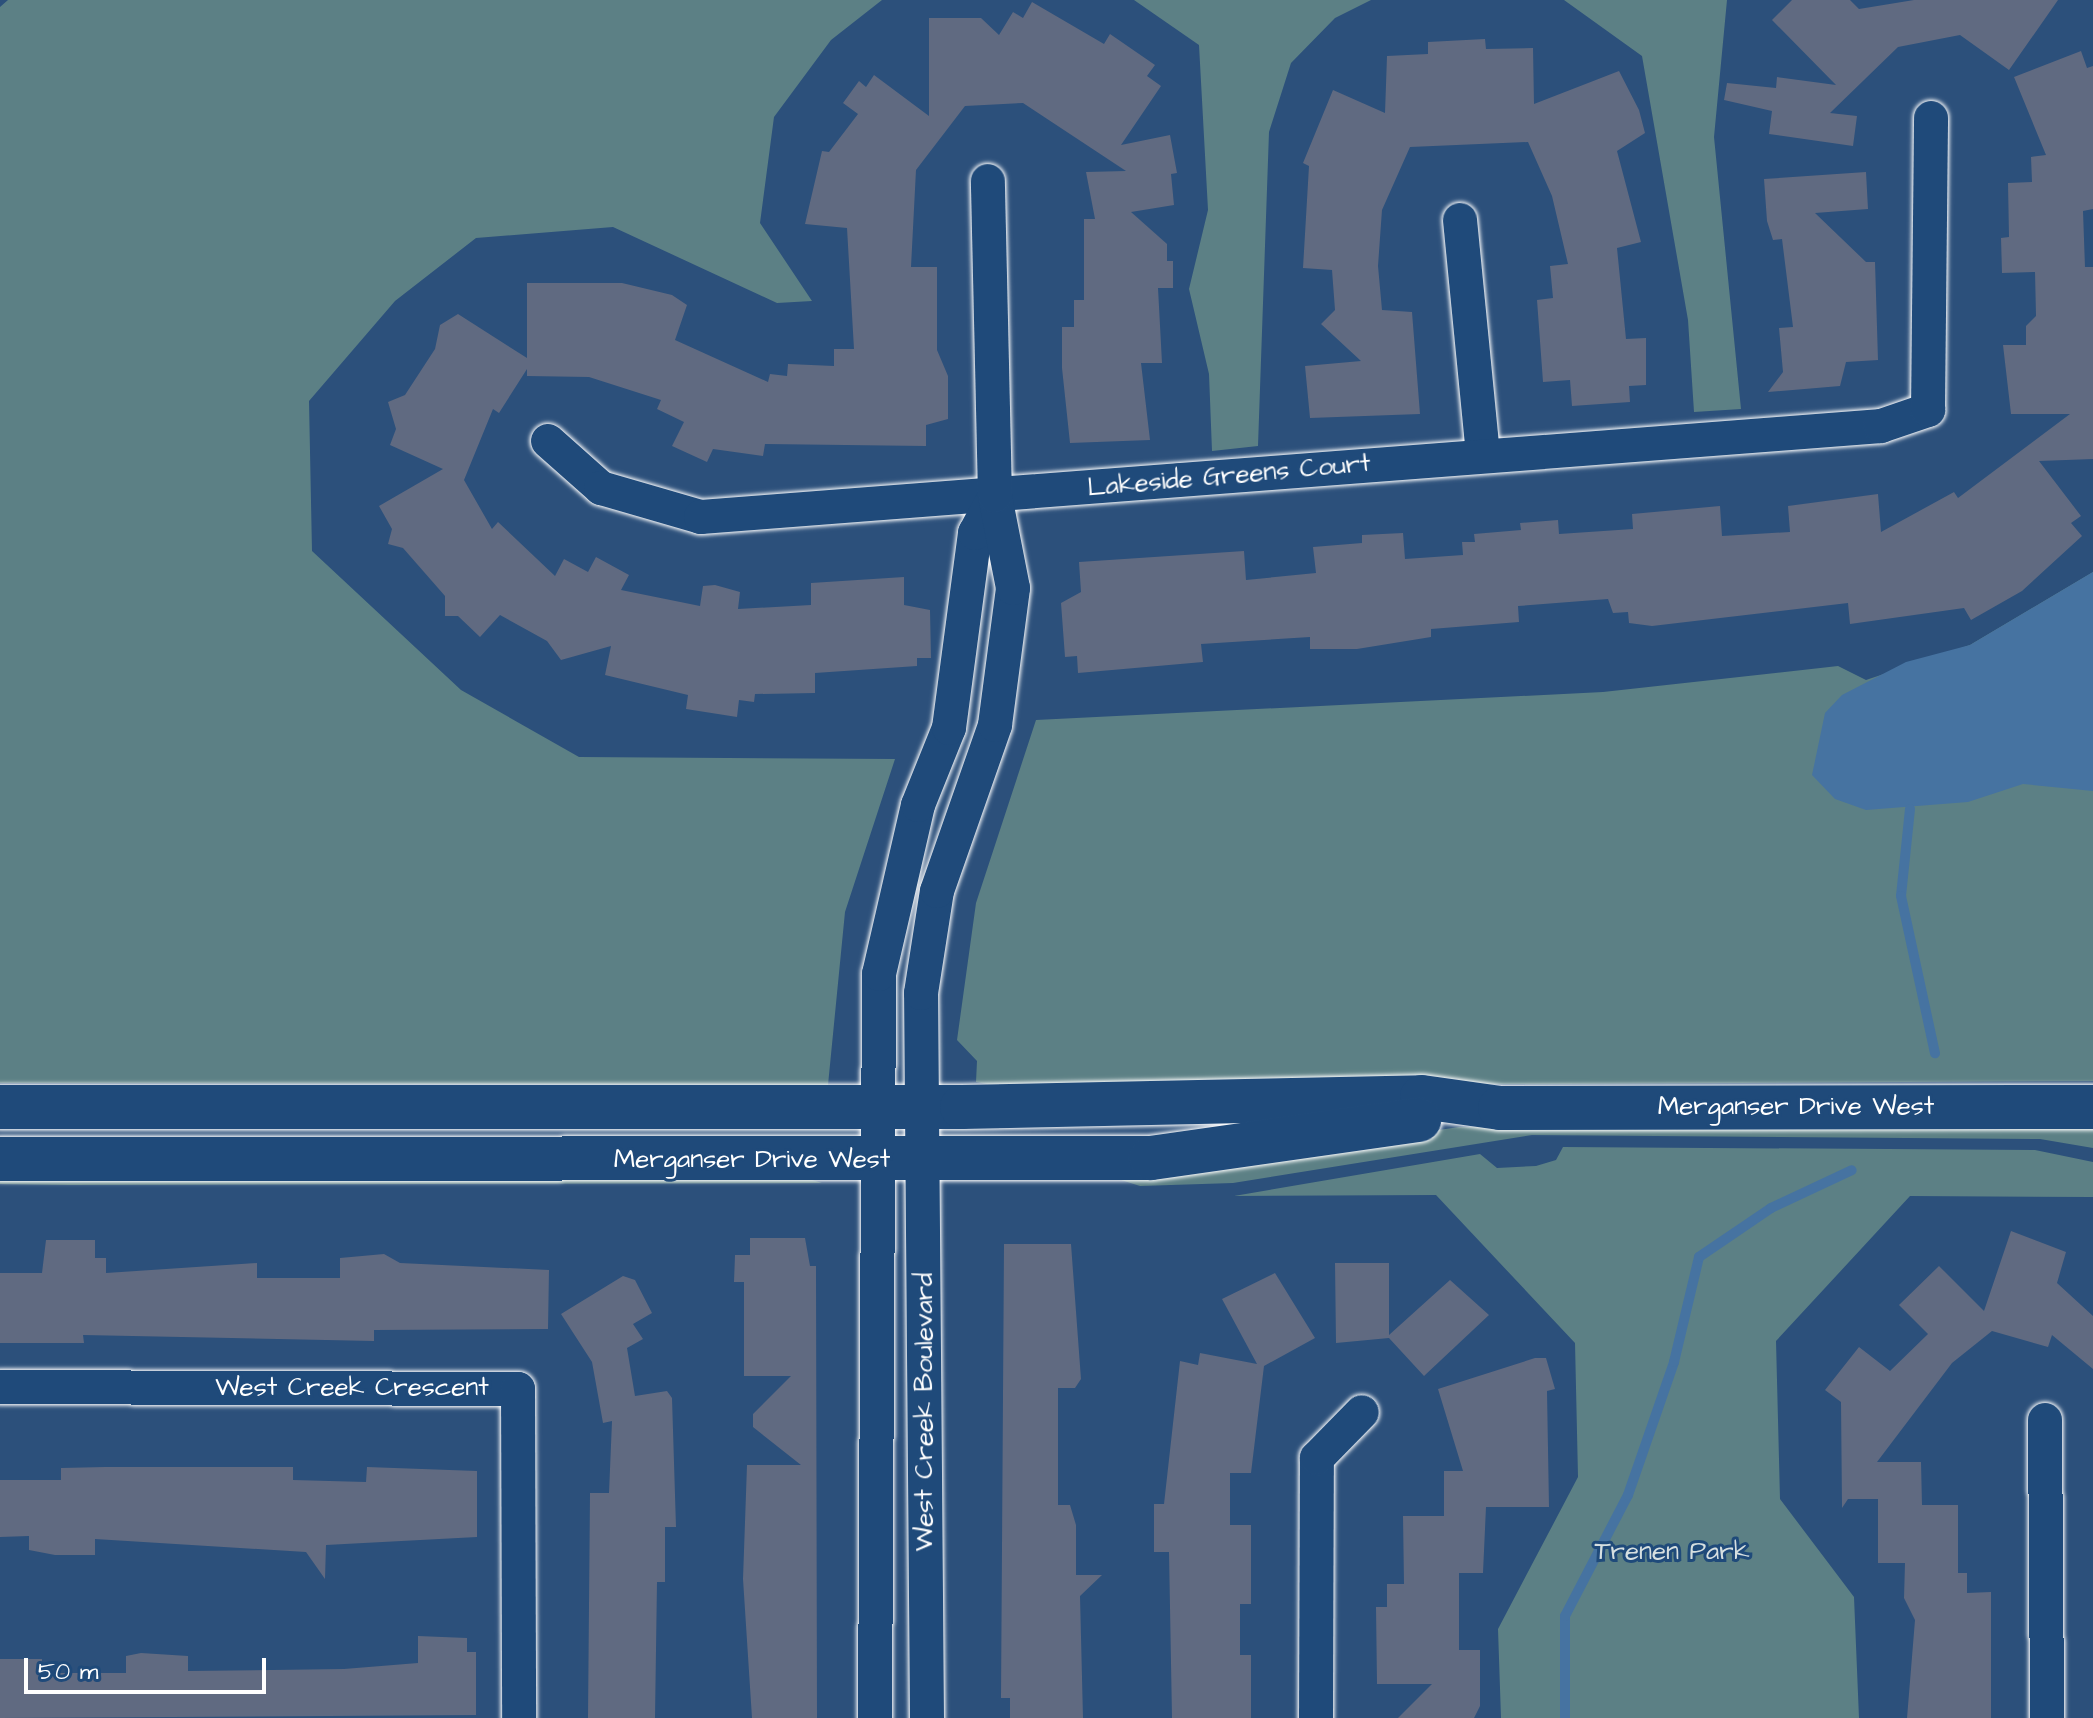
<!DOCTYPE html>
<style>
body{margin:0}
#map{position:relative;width:2093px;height:1718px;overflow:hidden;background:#2c507b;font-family:"Architects Daughter",sans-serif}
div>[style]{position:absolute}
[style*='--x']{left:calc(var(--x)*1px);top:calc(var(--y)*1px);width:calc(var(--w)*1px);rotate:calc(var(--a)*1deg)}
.green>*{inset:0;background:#5c8085}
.water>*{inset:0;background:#4673a1}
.stream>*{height:10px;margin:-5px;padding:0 5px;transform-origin:5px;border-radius:5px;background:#4673a1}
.building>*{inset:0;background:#606a81}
.roads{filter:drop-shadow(0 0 2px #fff) drop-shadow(0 0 2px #fff)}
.street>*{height:34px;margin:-17px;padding:0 17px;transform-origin:17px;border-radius:17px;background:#1f4a7a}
.secondary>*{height:44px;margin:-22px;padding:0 22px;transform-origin:22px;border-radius:22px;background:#1f4a7a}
span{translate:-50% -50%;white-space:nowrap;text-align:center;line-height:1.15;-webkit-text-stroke:6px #1f4a7a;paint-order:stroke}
.street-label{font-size:26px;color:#fff}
.park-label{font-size:26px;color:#d6dfe0}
.scale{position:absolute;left:24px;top:1658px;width:242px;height:36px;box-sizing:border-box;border:4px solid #fff;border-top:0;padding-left:10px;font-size:24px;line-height:28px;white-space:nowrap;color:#fff;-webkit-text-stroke:6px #1f4a7a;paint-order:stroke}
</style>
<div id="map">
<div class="green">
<div style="clip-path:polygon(8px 0,882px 0,831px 40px,774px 117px,760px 223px,812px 301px,777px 303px,613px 227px,476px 238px,395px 301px,309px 401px,312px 551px,461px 690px,579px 757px,895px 759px,845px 912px,828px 1085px,0 1083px,0 7px)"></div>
<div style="clip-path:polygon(1134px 0,1371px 0,1335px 18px,1291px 63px,1269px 132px,1258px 446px,1212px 451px,1209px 374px,1189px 289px,1208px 210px,1199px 45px)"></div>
<div style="clip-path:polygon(1564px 0,1727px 0,1714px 137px,1741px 409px,1694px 412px,1688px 320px,1642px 56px)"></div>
<div style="clip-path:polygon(2093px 572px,2093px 1081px,1003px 1087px,976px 1082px,977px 1061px,957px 1040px,976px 903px,1036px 720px,1603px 692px,1838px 666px,1866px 680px,1970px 645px)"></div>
<div style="clip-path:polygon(1459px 1127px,2093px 1127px,2093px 1148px,2040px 1139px,1532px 1135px,1233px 1183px,1140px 1186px,1115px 1178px)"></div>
<div style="clip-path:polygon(1563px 1147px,2035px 1150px,2093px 1162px,2093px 1197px,1910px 1196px,1776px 1341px,1780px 1499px,1854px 1597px,1859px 1718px,1501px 1718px,1498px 1629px,1578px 1477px,1575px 1343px,1436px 1195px,1234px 1196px,1480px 1154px,1497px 1168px,1536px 1166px,1556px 1160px)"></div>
<div style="clip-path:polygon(0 1177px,809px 1179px,822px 1183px,69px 1185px,0 1184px)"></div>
</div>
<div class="water">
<div style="clip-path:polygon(2093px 572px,2093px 791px,2023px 784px,1968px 802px,1866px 810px,1835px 799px,1812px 775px,1825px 713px,1842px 695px,1906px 662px,1970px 645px)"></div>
</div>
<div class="stream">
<div style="--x:1910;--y:809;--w:87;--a:95.9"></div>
<div style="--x:1901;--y:896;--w:161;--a:77.8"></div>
<div style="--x:1565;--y:1718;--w:102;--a:-90"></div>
<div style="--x:1565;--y:1616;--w:136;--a:-62.5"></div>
<div style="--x:1628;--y:1495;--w:141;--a:-70.9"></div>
<div style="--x:1674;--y:1362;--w:108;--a:-76.6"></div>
<div style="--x:1699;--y:1257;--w:87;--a:-34.2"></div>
<div style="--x:1771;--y:1208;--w:89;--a:-25.1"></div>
</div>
<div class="building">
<div style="clip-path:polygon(1792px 0,1850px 0,1859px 9px,1914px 0,2058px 0,2009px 70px,1960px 35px,1898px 47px,1830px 113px,1857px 116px,1853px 146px,1769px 134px,1772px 111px,1724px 100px,1727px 83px,1776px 88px,1777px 77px,1836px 85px,1772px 20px)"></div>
<div style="clip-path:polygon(1032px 2px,1104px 44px,1110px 34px,1155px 65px,1147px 76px,1161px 86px,1121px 145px,1170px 135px,1177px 173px,1171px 174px,1174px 205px,1131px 212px,1167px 244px,1167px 261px,1173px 261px,1173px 288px,1158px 288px,1162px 363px,1141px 363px,1150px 440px,1070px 443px,1062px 368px,1062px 327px,1074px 327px,1074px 300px,1084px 300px,1084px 219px,1095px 219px,1086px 172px,1126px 171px,1023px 103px,965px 106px,916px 170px,911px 267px,937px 267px,937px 350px,948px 376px,948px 419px,926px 425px,926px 446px,765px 444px,763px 456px,713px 449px,707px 462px,672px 446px,684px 422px,657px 409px,661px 400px,589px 377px,527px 376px,527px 369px,499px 413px,493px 409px,464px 480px,492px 529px,498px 522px,555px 576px,564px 559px,588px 572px,596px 557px,629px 575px,621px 590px,700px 606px,703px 586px,715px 585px,740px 592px,738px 609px,811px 605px,811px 583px,904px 577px,904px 605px,930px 610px,931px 658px,917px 658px,917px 666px,815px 673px,815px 693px,755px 694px,754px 702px,739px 700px,737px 717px,686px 709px,688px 695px,605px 675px,611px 646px,561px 660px,547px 641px,500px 615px,480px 637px,458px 616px,445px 616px,445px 596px,403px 548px,388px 544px,392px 529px,379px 506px,443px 469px,390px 445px,396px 429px,388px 402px,405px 395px,435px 349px,440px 325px,458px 314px,527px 358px,527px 283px,622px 283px,672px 295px,687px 305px,675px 340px,768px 382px,770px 374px,787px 376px,788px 364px,834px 366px,834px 349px,854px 349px,847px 228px,805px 224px,822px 151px,829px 152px,858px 114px,843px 103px,859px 81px,866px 87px,874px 75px,929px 116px,929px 18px,981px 18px,999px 35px,1013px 12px,1023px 18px)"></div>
<div style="clip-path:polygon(1485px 39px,1486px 49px,1533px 48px,1534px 104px,1619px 71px,1639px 110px,1645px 133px,1617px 151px,1641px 242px,1617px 248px,1626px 339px,1646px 338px,1646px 385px,1629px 386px,1630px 402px,1572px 406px,1570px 380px,1543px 382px,1537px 300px,1553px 298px,1550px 266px,1568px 264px,1552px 196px,1528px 142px,1410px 147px,1382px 210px,1378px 266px,1382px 310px,1412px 312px,1420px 414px,1310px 418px,1305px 366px,1361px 361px,1321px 324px,1335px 310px,1332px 270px,1303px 268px,1309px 166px,1303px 163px,1333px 90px,1385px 113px,1387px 56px,1428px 54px,1428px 42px)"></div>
<div style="clip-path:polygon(2081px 51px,2087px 68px,2093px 66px,2093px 209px,2083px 211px,2085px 267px,2093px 267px,2093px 459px,2039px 461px,2081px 516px,2071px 523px,2082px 536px,2022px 591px,1971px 620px,1964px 608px,1850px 624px,1848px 603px,1652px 626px,1629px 623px,1628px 612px,1613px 613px,1608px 599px,1518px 606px,1519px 622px,1431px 629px,1431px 637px,1357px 649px,1310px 649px,1310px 637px,1201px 644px,1203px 662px,1078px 673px,1077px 656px,1065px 657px,1061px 603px,1081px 592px,1079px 562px,1244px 551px,1246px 580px,1316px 573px,1313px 547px,1362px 543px,1362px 535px,1403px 533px,1405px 559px,1463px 555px,1462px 542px,1475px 542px,1474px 534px,1521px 530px,1520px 523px,1558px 520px,1559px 534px,1633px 529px,1632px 514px,1720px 506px,1722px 536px,1790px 532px,1788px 506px,1878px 494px,1881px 532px,1954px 492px,1958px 498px,2070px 414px,2011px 414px,2003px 345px,2026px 345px,2026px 326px,2036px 316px,2035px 272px,2002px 273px,2001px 238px,2009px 237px,2008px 183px,2032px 182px,2031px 157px,2046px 155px,2014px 77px)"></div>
<div style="clip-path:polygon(1866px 172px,1868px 209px,1815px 213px,1866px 262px,1875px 262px,1878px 360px,1846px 362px,1840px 386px,1768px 392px,1783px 372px,1779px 328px,1793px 327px,1782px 239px,1773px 240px,1767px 221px,1764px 179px)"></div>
<div style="clip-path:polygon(2011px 1231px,2066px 1252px,2057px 1283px,2093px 1316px,2093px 1369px,2052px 1335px,2048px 1347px,1992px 1331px,1952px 1363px,1877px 1462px,1921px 1462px,1922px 1505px,1958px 1505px,1958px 1573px,1967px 1573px,1967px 1593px,1991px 1592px,1991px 1718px,1907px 1718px,1915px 1620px,1904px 1598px,1905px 1563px,1878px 1563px,1878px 1499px,1848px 1499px,1842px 1508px,1841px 1402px,1825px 1390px,1859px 1347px,1890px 1371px,1928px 1334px,1899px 1305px,1939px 1266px,1984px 1311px)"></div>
<div style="clip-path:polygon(750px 1238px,805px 1238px,810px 1266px,816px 1266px,817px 1718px,752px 1718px,743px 1579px,747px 1465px,801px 1465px,753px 1427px,753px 1414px,791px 1376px,744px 1376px,744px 1282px,734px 1282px,735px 1255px,750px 1255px)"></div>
<div style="clip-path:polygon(46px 1240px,95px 1240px,95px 1258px,106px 1258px,106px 1273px,257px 1263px,257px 1278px,340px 1278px,340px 1258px,384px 1254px,400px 1263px,549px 1270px,548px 1329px,374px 1330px,374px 1341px,83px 1335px,84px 1343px,0 1343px,0 1273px,42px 1273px)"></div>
<div style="clip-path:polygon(1004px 1244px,1071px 1244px,1081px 1379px,1075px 1388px,1058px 1388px,1058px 1505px,1070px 1505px,1076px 1525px,1076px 1575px,1102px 1575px,1080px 1596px,1083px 1718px,1010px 1718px,1010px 1698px,1001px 1698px)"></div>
<div style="clip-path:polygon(1335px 1263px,1389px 1263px,1389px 1335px,1450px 1280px,1489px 1315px,1424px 1376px,1389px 1338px,1336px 1343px)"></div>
<div style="clip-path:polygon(1275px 1273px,1315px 1338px,1264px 1366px,1251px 1473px,1230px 1473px,1230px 1525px,1251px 1525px,1251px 1604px,1240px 1604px,1240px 1655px,1251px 1655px,1251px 1718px,1172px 1718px,1169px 1552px,1154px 1552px,1154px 1504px,1164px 1504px,1180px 1361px,1198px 1365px,1200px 1353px,1257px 1364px,1222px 1299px)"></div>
<div style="clip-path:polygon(623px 1276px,635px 1280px,652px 1313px,633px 1324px,643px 1339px,627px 1348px,635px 1396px,667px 1391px,672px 1398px,676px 1527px,665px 1527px,665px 1582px,657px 1582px,655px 1718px,588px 1718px,590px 1493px,609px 1493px,612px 1421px,603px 1423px,592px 1362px,561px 1314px)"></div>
<div style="clip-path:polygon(1535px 1358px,1546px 1358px,1555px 1389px,1547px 1391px,1549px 1507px,1486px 1507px,1483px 1573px,1459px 1573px,1459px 1650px,1480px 1650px,1480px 1706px,1474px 1718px,1398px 1718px,1432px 1684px,1377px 1684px,1376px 1607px,1387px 1607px,1387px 1584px,1404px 1584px,1403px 1516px,1444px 1516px,1444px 1471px,1463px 1471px,1438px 1389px)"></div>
<div style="clip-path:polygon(105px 1467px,293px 1467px,293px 1480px,366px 1482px,367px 1467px,477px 1471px,477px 1537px,326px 1545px,325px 1579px,306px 1552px,95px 1539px,95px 1555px,55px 1555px,29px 1550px,29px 1536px,0 1537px,0 1480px,61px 1480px,61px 1468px)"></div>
<div style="clip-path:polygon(418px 1636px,467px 1638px,467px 1652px,476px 1652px,476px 1715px,0 1718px,0 1659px,42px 1659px,42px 1673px,126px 1673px,126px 1656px,141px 1653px,188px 1656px,188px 1671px,344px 1669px,418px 1663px)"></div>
</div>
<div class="roads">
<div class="street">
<div style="--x:1460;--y:220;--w:234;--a:84.4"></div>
<div style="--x:548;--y:441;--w:71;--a:41.6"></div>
<div style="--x:601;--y:488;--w:104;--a:16.2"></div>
<div style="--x:701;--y:517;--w:1184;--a:-4.41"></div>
<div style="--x:1881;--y:426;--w:50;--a:-18.8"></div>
<div style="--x:1928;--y:410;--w:292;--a:-89.4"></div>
<div style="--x:0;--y:1387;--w:518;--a:0.22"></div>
<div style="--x:518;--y:1389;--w:329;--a:89.8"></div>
<div style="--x:2045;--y:1420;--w:298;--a:89.6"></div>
<div style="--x:875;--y:1718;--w:744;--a:-89.69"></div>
<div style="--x:879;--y:974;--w:173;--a:-77"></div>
<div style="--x:918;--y:805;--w:83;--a:-68.1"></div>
<div style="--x:949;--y:728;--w:197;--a:-82.4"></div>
<div style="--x:975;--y:533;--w:42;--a:-61.6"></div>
<div style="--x:927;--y:1718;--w:725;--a:-90.47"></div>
<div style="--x:921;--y:993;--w:103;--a:-81.1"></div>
<div style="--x:937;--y:891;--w:176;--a:-70.7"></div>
<div style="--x:995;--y:725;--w:138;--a:-82.5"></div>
<div style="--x:1013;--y:588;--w:94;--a:-101.1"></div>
<div style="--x:995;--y:496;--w:315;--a:-91.3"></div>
<div style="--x:1316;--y:1718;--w:260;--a:-89.8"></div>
<div style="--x:1317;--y:1458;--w:64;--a:-45.6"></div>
</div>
<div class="secondary">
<div style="--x:0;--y:1107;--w:962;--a:0"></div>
<div style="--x:962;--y:1107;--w:460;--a:-1.2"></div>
<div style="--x:1422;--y:1097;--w:79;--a:8"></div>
<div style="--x:1500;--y:1108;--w:593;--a:-0.1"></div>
<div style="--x:0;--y:1159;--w:1151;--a:-0.05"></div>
<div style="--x:1151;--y:1158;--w:271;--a:-8.1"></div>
</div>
</div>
<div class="street-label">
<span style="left:1229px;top:476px;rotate:-5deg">Lakeside Greens Court</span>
<span style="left:1796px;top:1107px">Merganser Drive West</span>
<span style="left:752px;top:1160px">Merganser Drive West</span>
<span style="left:352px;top:1388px">West Creek Crescent</span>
<span style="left:925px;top:1412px;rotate:-90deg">West Creek Boulevard</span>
</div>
<div class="park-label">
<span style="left:1672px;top:1552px">Trenen Park</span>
</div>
<div class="scale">50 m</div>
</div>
